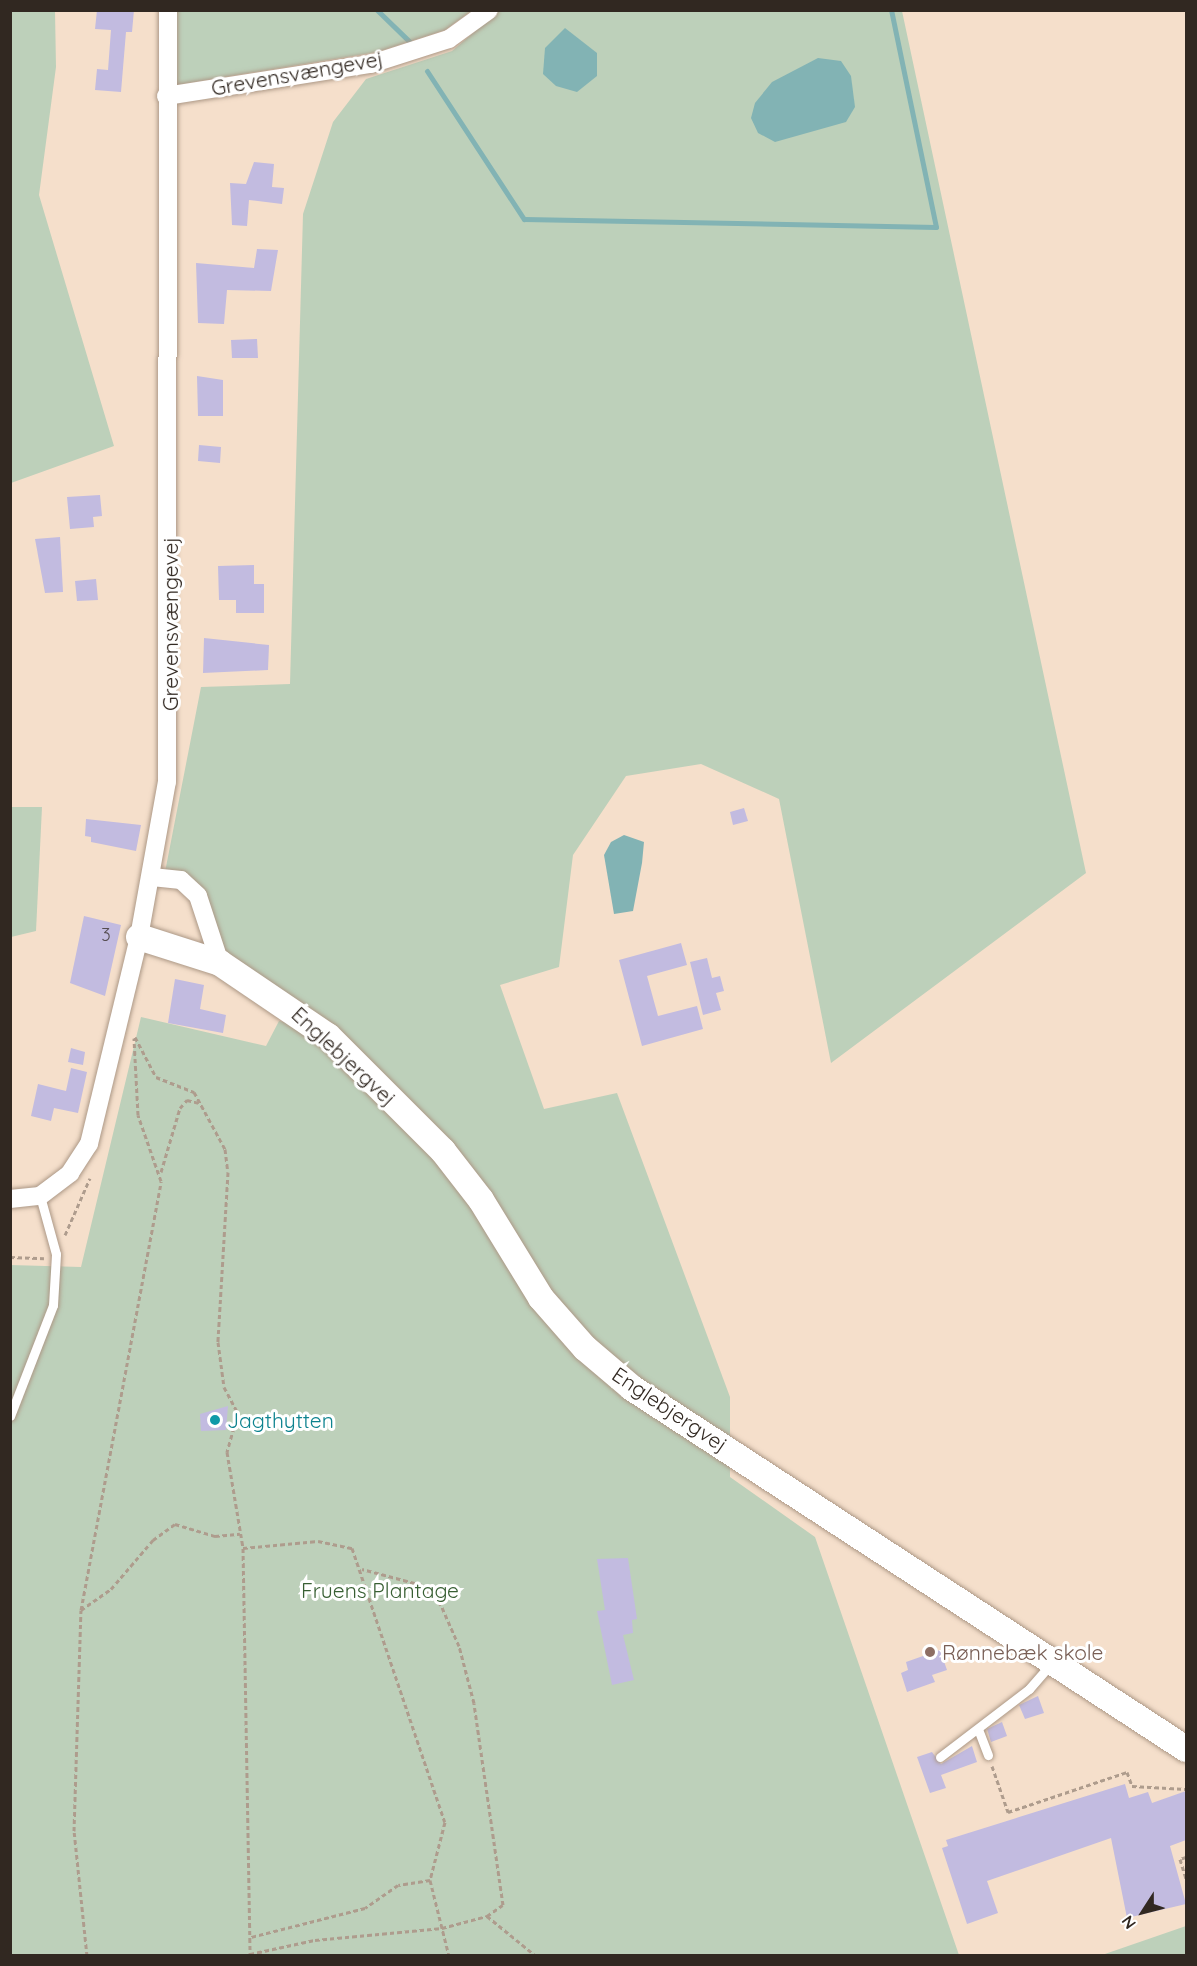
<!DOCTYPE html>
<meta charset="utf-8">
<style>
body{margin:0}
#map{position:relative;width:1197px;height:1966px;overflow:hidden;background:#f5dfcb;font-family:Quicksand,sans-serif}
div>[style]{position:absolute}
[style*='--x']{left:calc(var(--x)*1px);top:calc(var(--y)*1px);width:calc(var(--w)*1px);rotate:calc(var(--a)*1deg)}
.green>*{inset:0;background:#bdd0ba}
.water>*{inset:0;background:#82b3b4}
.stream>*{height:5px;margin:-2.5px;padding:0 2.5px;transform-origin:2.5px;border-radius:2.5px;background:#82b3b4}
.building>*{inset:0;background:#c2bbe0}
.path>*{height:3px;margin-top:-1.5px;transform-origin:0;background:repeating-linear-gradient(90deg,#ae9c8d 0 4.5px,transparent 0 7.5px)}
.roads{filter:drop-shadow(0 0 2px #ac9886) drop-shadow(0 0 2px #ac9886)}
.lane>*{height:9px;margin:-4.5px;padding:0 4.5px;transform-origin:4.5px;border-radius:4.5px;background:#fff}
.street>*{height:18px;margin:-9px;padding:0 9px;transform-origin:9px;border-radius:9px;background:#fff}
.secondary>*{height:26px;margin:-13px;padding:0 13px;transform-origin:13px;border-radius:13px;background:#fff}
.dots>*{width:16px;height:16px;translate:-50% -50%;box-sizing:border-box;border:3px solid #fff;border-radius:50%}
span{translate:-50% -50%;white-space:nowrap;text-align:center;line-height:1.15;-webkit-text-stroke:6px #fff;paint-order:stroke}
.number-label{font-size:18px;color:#554d51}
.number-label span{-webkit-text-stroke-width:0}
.street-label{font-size:21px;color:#312821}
.culture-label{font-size:21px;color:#0d838f}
.left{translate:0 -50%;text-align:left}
.park-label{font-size:21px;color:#385f33}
.education-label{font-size:21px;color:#785e54}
.frame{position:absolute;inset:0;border:12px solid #312821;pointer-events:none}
.north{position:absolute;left:1113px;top:1882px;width:60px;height:60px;-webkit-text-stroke:4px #fff;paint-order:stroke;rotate:234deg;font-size:16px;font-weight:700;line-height:24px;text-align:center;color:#312821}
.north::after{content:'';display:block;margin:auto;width:21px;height:27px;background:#312821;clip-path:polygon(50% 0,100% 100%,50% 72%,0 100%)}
</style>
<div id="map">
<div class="green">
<div style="clip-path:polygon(10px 11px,55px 11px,56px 67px,39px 195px,114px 446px,11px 483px)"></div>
<div style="clip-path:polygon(177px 11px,471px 11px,445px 30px,377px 52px,176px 85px)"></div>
<div style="clip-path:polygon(499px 11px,902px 11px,1086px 873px,831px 1063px,779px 799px,701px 764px,626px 776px,573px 855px,559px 967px,500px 985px,544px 1109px,617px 1093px,730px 1397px,730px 1477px,815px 1537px,959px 1955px,11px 1955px,10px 1265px,81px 1267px,141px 1017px,266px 1046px,279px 1021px,337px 1032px,228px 960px,206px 896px,165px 872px,201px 687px,290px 684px,303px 214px,333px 122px,366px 79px,452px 51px)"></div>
<div style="clip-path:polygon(11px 807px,42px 807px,36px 931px,11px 937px)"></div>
<div style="clip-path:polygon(1186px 1926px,1186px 1955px,1102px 1955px)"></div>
</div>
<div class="water">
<div style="clip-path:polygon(565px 28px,597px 53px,597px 76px,577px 92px,556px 86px,543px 74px,545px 48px)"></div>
<div style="clip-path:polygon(818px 58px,841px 61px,851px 76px,855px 107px,846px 122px,775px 142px,758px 133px,751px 118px,755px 103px,772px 82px)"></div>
<div style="clip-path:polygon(624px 835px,644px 842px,642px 863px,633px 911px,614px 914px,604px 855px,611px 842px)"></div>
</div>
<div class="stream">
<div style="--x:377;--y:10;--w:49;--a:44.2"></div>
<div style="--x:427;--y:71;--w:177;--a:56.8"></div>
<div style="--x:524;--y:219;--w:412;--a:1.1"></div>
<div style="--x:936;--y:227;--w:222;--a:-101.7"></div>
</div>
<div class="building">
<div style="clip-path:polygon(97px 10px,134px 10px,132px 32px,126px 32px,121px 92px,95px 90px,97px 69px,108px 70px,111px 30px,95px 29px)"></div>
<div style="clip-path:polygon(254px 162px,274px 164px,272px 187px,284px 188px,282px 204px,249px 200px,247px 226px,232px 225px,230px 183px,246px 184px)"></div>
<div style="clip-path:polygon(257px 249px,278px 250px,271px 291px,227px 290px,224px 324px,198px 323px,196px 263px,254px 268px)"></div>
<div style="clip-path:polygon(257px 339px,258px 358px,232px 358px,231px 340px)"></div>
<div style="clip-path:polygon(197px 376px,223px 380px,223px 416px,198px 416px)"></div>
<div style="clip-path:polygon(199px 445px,221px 447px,220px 463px,198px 461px)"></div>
<div style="clip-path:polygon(100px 495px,102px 516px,93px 517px,94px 527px,70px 529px,67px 497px)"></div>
<div style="clip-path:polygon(60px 537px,63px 592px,45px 593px,35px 539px)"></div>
<div style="clip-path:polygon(254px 565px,254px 584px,264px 584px,264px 613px,236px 613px,236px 600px,219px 600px,218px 566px)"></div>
<div style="clip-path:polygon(96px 579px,98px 600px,77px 601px,75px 581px)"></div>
<div style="clip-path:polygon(204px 638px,269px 645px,268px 670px,203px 673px)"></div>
<div style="clip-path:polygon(744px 808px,748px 821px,733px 825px,730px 812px)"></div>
<div style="clip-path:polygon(86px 819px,141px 825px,136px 851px,91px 842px,91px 837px,85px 836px)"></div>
<div style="clip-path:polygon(84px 916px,121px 925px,105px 996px,70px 983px)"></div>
<div style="clip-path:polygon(681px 943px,687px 965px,647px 976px,658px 1016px,697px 1006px,703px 1029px,642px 1046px,619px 960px)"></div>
<div style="clip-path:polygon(707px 958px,712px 978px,720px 976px,724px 991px,716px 993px,721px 1010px,703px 1015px,690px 962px)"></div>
<div style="clip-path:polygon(175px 979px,204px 985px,200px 1009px,226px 1015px,223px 1033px,168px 1023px)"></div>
<div style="clip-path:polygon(71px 1048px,85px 1052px,83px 1065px,68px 1062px)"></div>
<div style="clip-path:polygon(71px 1068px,87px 1072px,78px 1113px,54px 1108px,51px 1121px,31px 1116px,38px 1084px,66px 1091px)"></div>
<div style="clip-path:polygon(228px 1406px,226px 1430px,201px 1431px,200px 1414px)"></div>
<div style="clip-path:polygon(628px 1558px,637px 1619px,632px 1620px,633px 1633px,623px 1635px,634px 1680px,612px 1685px,597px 1611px,605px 1610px,597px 1559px)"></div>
<div style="clip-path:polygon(940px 1650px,947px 1670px,932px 1675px,935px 1682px,907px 1692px,901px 1673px,908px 1670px,906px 1662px)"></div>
<div style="clip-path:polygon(1038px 1696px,1044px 1713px,1025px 1719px,1019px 1705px)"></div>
<div style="clip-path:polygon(1002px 1722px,1007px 1736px,991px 1742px,987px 1729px)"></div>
<div style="clip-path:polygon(972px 1746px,977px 1762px,941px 1775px,946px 1788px,930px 1793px,917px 1757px,932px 1752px,941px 1764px)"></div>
<div style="clip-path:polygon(1125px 1784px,1129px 1798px,1148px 1792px,1152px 1803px,1186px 1791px,1186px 1840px,1170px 1846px,1186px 1904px,1127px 1918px,1111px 1838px,987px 1881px,998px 1913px,967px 1924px,942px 1848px,948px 1846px,946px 1840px)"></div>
</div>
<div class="path">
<div style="--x:135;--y:1037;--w:45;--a:62.3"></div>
<div style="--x:156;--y:1077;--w:41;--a:21.5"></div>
<div style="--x:194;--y:1092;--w:65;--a:61.5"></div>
<div style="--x:225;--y:1149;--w:23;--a:83"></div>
<div style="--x:228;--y:1172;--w:170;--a:93.4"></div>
<div style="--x:218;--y:1342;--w:45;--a:82.4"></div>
<div style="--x:224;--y:1387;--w:30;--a:62"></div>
<div style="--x:238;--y:1413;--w:41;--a:105.8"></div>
<div style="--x:227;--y:1452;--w:97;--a:80.5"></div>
<div style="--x:243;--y:1548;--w:408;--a:89"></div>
<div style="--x:161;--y:1172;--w:67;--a:-73.5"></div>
<div style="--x:180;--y:1108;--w:11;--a:-49"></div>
<div style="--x:187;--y:1100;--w:12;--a:14"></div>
<div style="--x:65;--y:1235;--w:62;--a:-66.3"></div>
<div style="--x:10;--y:1257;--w:34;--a:2"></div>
<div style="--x:243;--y:1548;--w:75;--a:-5.3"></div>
<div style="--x:318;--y:1541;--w:35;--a:12"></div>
<div style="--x:352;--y:1548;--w:289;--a:71.3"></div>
<div style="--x:445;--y:1822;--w:60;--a:104.5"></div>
<div style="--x:430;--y:1880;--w:32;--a:171"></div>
<div style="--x:398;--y:1885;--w:40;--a:145.1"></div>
<div style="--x:365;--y:1908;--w:118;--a:165.7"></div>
<div style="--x:81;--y:1610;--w:37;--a:-35"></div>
<div style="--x:111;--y:1589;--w:65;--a:-49.4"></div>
<div style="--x:153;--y:1540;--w:27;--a:-36"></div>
<div style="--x:175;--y:1524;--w:42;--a:16.7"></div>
<div style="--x:215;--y:1536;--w:25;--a:-5"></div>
<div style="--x:992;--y:1766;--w:49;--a:70.8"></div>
<div style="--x:1008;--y:1812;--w:126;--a:-18.6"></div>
<div style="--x:1127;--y:1772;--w:15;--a:70"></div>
<div style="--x:1132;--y:1786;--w:54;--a:3.2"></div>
<div style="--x:1186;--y:1857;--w:6;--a:162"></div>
<div style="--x:1180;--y:1859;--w:21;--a:73"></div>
<div style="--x:430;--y:1880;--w:78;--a:76"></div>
<div style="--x:487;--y:1916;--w:63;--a:39.2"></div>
<div style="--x:250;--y:1954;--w:66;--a:-12.2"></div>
<div style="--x:315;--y:1940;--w:128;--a:-5.4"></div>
<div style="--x:442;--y:1928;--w:47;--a:-14.9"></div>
<div style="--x:487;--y:1916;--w:19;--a:-35"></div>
<div style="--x:503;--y:1905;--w:204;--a:-98.2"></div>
<div style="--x:474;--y:1703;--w:59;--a:-104.7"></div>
<div style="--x:459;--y:1646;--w:45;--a:-113.7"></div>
<div style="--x:441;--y:1605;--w:28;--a:-134"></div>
<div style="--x:422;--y:1585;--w:62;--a:-165.1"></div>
<div style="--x:87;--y:1956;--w:126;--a:-95.9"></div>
<div style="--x:74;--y:1831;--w:221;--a:-88.2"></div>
<div style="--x:81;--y:1610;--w:436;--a:-79.4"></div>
<div style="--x:161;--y:1181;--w:70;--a:-109.2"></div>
<div style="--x:138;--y:1115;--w:77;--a:-93"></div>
</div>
<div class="roads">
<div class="lane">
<div style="--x:10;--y:1416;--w:119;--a:-68.8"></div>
<div style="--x:53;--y:1305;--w:51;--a:-86.6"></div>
<div style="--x:56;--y:1254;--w:60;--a:-105.4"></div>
<div style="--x:978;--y:1729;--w:28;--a:69"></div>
<div style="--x:940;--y:1757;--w:112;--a:-37.4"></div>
<div style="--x:1029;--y:1689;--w:33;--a:-49"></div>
</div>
<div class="street">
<div style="--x:166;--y:96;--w:207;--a:-8.9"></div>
<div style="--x:371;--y:64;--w:82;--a:-17.8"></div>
<div style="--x:449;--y:39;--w:49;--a:-35.9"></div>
<div style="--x:152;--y:877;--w:29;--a:6"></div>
<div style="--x:181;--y:880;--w:23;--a:43"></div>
<div style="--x:198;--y:896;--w:71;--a:71.8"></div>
<div style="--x:10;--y:1199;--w:30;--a:-6"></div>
<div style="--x:40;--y:1196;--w:38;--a:-37"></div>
<div style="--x:70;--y:1173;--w:35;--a:-57"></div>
<div style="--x:89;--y:1144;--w:213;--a:-76.4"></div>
<div style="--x:139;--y:937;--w:158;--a:-79.8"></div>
<div style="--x:167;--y:782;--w:772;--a:-89.93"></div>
</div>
<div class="secondary">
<div style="--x:139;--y:937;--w:85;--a:17.8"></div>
<div style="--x:220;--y:963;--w:130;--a:34.1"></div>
<div style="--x:328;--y:1036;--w:163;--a:45"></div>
<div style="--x:443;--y:1151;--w:62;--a:52.2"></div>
<div style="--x:481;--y:1200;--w:115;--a:58.5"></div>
<div style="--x:541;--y:1298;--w:67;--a:48.7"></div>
<div style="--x:585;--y:1348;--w:62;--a:40.4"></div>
<div style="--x:632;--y:1388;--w:661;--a:33.09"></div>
</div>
</div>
<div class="dots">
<div style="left:215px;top:1420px;background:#0f9aa8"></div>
<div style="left:930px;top:1652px;background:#8d6e63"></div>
</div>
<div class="number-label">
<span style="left:106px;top:935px">3</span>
</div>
<div class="street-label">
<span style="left:297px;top:73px;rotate:-10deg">Grevensvængevej</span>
<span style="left:170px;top:624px;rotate:-90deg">Grevensvængevej</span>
<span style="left:344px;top:1056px;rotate:43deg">Englebjergvej</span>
<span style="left:670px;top:1409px;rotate:34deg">Englebjergvej</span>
</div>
<div class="culture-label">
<span class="left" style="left:227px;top:1420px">Jagthytten</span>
</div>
<div class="park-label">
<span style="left:380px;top:1590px">Fruens Plantage</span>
</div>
<div class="education-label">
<span class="left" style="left:942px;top:1652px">Rønnebæk skole</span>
</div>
<div class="frame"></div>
<div class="north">N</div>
</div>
